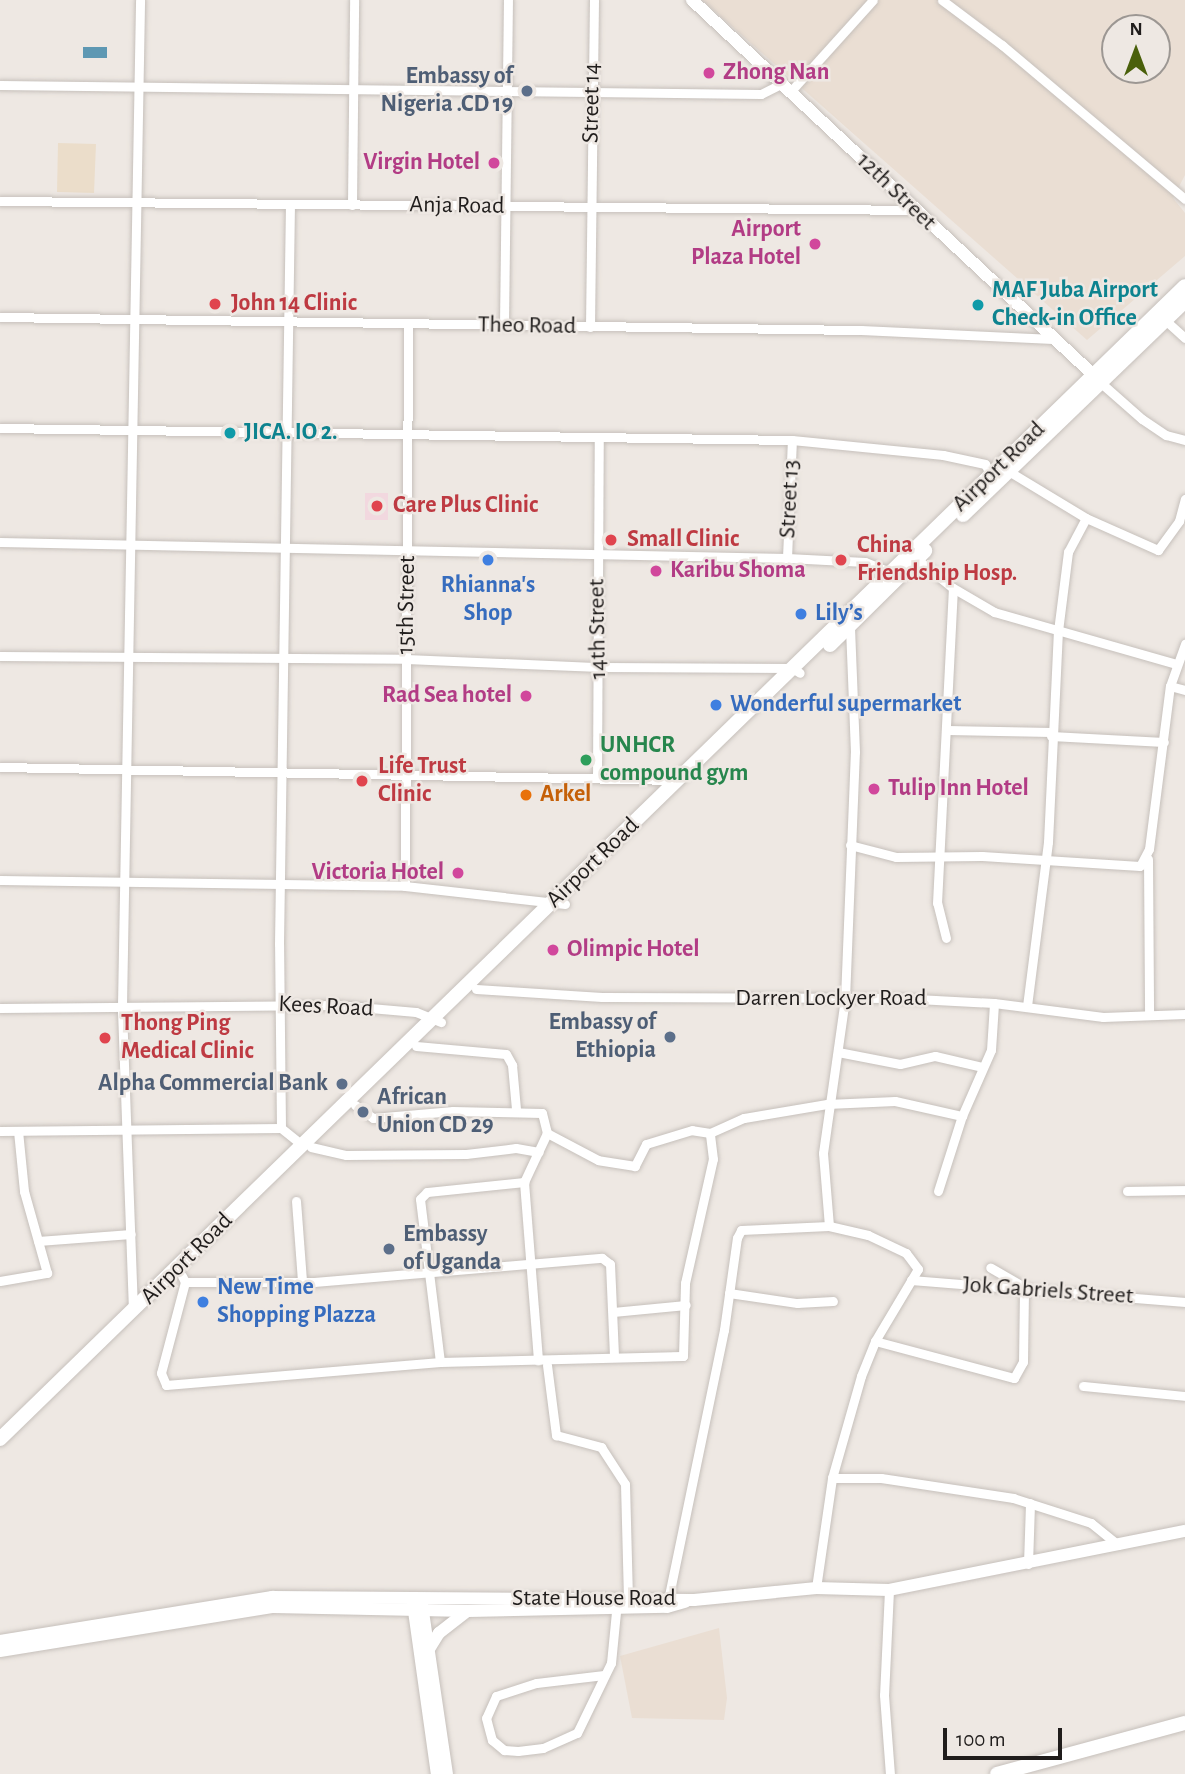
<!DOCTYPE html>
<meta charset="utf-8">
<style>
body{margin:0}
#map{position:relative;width:1185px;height:1774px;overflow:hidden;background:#eee8e3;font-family:"Alegreya Sans",sans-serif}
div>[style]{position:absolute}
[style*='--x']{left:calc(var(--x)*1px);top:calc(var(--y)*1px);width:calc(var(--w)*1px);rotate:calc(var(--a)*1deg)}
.commercial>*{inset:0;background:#ebddca}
.built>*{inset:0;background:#eaded3}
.medical>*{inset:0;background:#f2d8df}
.water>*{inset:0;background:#5e98b3}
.roads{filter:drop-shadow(0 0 2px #c6c0bb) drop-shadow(0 0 2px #c6c0bb)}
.street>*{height:9px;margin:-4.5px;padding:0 4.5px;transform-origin:4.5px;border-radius:4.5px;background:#fff}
.secondary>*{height:12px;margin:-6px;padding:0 6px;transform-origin:6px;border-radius:6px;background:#fff}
.primary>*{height:14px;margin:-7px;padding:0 7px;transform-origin:7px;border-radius:7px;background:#fff}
.dots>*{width:19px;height:19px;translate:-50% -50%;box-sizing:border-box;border:4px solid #eee8e3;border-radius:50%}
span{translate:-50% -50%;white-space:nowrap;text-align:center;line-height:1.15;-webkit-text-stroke:5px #eee8e3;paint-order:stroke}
.hotel-label{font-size:24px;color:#b23c85;font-weight:700}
.left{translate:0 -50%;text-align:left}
.right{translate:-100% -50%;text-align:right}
.service-label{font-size:24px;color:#4e5e75;font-weight:700}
.street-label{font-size:24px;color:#201d1c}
.culture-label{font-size:24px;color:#0d838f;font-weight:700}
.health-label{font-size:24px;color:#be3a42;font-weight:700}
.shop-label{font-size:24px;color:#366cbe;font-weight:700}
.leisure-label{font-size:24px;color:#27864d;font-weight:700}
.food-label{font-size:24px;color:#c56008;font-weight:700}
.north{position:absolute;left:1101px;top:14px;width:70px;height:70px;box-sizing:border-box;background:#eee8e3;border:2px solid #9c9793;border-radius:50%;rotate:0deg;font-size:19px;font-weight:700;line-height:28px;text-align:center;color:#201d1c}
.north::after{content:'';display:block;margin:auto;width:24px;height:32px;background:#4a600b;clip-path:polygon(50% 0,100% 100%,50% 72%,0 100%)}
.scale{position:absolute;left:943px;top:1728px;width:119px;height:32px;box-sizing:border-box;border:4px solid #201d1c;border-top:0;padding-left:9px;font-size:21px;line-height:24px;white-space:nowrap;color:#201d1c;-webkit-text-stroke:5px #eee8e3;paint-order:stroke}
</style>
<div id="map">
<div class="commercial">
<div style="clip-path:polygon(58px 143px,96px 144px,94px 193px,57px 192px)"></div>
</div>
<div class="built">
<div style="clip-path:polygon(evenodd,702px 0,1185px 0,1185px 175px,1173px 198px,1185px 213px,1185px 256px,1087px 340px,702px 0,1115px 28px,1157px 28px,1157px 70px,1115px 70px,1115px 28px)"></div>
<div style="clip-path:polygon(719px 1628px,727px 1698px,724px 1720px,632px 1718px,620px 1656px)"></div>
</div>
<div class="medical">
<div style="clip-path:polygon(365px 493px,388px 493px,388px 520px,365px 520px)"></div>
</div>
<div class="water">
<div style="clip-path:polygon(83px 47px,107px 47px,107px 58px,83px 58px)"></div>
</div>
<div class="roads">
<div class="street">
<div style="--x:942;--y:0;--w:75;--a:36.9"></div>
<div style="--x:1002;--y:45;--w:239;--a:40.1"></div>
<div style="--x:0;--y:85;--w:761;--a:0.68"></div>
<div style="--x:761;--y:94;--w:25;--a:-27"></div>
<div style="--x:791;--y:91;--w:122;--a:-48"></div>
<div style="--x:0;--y:201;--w:915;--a:0.56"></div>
<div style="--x:352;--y:205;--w:205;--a:-89.4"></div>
<div style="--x:0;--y:317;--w:861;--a:0.87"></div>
<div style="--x:861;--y:330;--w:192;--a:2.7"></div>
<div style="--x:1165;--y:320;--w:27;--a:42"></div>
<div style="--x:504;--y:325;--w:325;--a:-89.3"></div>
<div style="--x:590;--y:327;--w:327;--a:-89.3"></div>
<div style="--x:1101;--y:383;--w:55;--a:41.3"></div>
<div style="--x:1142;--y:419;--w:29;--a:34"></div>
<div style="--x:1166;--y:435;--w:20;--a:15"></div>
<div style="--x:0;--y:428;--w:792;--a:0.87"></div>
<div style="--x:792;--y:440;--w:152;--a:5.7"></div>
<div style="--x:943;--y:455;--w:43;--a:12.1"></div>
<div style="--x:985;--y:464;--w:13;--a:61"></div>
<div style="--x:1010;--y:472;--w:89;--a:31.2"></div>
<div style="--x:1086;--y:518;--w:79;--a:24"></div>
<div style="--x:1158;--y:550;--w:36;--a:-54"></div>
<div style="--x:1179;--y:521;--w:23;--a:-75"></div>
<div style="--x:0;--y:542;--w:787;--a:1.16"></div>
<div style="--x:787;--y:558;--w:78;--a:2.9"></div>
<div style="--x:865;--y:562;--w:27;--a:22"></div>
<div style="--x:787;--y:558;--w:118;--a:-87.6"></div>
<div style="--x:917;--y:559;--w:46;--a:38.9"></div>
<div style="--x:953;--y:588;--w:48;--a:30.3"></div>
<div style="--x:994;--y:612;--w:190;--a:15.9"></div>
<div style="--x:0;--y:656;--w:406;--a:0.4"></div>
<div style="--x:406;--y:659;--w:194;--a:2.4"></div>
<div style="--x:600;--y:667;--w:192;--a:0.3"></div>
<div style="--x:792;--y:668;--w:9;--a:32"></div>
<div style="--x:1170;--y:686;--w:16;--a:15"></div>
<div style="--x:947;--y:730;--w:104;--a:1.1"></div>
<div style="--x:1051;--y:736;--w:113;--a:3"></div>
<div style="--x:0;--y:767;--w:678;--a:1.1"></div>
<div style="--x:597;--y:778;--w:340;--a:-89.7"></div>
<div style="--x:850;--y:845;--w:48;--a:14.6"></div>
<div style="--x:896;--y:857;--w:86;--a:-0.7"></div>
<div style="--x:982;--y:856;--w:158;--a:3.6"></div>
<div style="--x:1140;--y:866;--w:19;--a:-62"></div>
<div style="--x:1149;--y:849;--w:164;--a:-82.7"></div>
<div style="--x:1170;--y:686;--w:45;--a:-70.3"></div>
<div style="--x:1148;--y:859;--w:155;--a:89.6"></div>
<div style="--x:0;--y:880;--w:405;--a:0.8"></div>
<div style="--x:405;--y:886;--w:161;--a:6.4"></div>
<div style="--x:405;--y:886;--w:562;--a:-89.69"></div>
<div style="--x:946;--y:938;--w:36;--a:-104"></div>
<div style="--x:937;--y:903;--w:315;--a:-87.1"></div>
<div style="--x:476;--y:989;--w:126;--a:3.6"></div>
<div style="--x:602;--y:997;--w:296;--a:0.2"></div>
<div style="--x:898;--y:998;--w:96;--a:3"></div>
<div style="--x:994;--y:1003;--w:110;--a:7.3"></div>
<div style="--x:1103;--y:1017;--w:82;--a:-2.1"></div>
<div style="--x:1027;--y:1006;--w:165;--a:-82.7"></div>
<div style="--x:1048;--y:842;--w:211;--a:-87.3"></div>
<div style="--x:1058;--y:631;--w:80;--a:-82.8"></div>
<div style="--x:1068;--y:552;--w:38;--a:-62"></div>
<div style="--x:0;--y:1008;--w:336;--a:-0.5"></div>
<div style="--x:336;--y:1005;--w:80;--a:5"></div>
<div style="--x:416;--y:1012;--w:27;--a:22"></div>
<div style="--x:416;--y:1046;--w:90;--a:5.1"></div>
<div style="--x:506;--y:1054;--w:13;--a:61"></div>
<div style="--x:512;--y:1065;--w:44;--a:84.8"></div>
<div style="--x:838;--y:1052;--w:63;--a:11"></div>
<div style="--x:900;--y:1064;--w:36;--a:-13"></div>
<div style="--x:935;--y:1056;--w:48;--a:13.2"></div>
<div style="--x:355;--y:1105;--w:22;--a:36"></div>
<div style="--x:373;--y:1118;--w:80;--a:-5"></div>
<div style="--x:453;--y:1111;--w:89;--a:1.3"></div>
<div style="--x:542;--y:1113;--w:21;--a:76"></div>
<div style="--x:547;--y:1133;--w:54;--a:115.1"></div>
<div style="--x:524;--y:1182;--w:179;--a:85.5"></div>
<div style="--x:281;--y:1128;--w:184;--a:-90.6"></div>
<div style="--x:279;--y:944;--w:740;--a:-89.15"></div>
<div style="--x:0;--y:1131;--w:281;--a:-0.6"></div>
<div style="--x:281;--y:1128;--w:26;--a:39"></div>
<div style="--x:710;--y:1133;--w:37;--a:-24"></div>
<div style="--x:744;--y:1118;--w:84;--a:-9.6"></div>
<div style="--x:827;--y:1104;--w:68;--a:-2.5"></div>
<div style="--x:895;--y:1101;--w:69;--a:12.6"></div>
<div style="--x:311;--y:1147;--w:36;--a:13"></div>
<div style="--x:346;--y:1155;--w:120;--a:-0.5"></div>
<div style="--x:466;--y:1154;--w:50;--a:-6.8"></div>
<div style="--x:516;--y:1148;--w:23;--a:10"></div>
<div style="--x:938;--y:1191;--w:79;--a:-72.3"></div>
<div style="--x:962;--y:1116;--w:72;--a:-66.3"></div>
<div style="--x:991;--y:1050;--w:47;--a:-86.3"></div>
<div style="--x:1127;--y:1191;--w:58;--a:-1"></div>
<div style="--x:296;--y:1201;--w:80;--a:85.7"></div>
<div style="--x:38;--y:1241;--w:93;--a:-4.3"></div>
<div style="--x:182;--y:1276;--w:7;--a:63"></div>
<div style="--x:185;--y:1282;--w:94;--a:104.8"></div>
<div style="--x:161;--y:1373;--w:13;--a:67"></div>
<div style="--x:166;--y:1385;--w:275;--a:-4.8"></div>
<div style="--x:440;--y:1362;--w:243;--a:-1.4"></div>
<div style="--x:683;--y:1356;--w:73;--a:-88.4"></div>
<div style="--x:685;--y:1283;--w:127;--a:-77.3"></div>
<div style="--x:713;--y:1159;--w:26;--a:-97"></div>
<div style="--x:710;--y:1133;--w:18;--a:-171"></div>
<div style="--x:692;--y:1130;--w:48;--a:163.1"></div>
<div style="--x:646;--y:1144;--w:25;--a:117"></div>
<div style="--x:635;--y:1166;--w:37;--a:-171"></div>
<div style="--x:598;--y:1160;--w:58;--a:-152.1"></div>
<div style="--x:911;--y:1280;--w:275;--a:4.6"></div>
<div style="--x:0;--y:1281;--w:48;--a:-9.7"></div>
<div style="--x:47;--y:1273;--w:85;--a:-105.7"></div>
<div style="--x:24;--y:1191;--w:60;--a:-95.7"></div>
<div style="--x:185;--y:1282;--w:129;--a:0"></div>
<div style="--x:314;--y:1282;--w:289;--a:-4.8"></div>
<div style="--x:602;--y:1258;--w:10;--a:37"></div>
<div style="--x:610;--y:1264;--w:92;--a:87.5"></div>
<div style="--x:729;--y:1293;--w:69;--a:8.4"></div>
<div style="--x:797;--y:1303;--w:36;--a:-3"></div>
<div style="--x:133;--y:1310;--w:305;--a:-92.1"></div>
<div style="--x:122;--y:1005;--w:1005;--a:-88.97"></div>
<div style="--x:613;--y:1312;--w:73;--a:-5.5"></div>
<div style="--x:875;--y:1341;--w:144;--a:14.9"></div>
<div style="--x:1014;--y:1378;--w:18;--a:-61"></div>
<div style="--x:1023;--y:1362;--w:75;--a:-89.2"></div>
<div style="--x:1024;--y:1287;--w:39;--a:-150"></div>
<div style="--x:440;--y:1362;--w:164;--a:-97"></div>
<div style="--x:420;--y:1199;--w:10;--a:-45"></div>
<div style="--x:427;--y:1192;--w:98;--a:-5.9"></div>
<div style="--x:547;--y:1365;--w:71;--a:82.7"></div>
<div style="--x:556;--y:1435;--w:47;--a:14.9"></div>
<div style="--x:601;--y:1447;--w:44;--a:57"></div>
<div style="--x:625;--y:1484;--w:113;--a:88.5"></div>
<div style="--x:1083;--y:1386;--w:102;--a:5.6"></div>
<div style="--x:832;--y:1478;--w:49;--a:0"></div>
<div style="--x:881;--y:1478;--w:134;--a:8.6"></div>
<div style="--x:1013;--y:1498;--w:82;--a:17.8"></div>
<div style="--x:1091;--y:1523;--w:35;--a:39"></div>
<div style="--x:1028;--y:1564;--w:61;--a:-88.1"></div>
<div style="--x:816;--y:1588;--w:111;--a:-81.7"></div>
<div style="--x:832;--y:1478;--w:106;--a:-74.1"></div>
<div style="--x:861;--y:1376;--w:38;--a:-68"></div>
<div style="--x:875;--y:1341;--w:84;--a:-59.2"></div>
<div style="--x:918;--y:1269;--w:20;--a:-127"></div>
<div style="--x:906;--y:1253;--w:42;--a:-154.7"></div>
<div style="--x:868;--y:1235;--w:40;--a:-167"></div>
<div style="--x:889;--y:1590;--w:105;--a:92.7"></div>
<div style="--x:884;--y:1695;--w:79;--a:85.7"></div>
<div style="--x:667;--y:1605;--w:281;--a:-78.3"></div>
<div style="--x:724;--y:1330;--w:93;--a:-82"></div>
<div style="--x:737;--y:1238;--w:9;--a:-63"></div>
<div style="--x:741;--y:1230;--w:88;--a:-2.6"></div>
<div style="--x:829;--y:1226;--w:73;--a:-94.7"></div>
<div style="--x:823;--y:1153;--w:156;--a:-81.9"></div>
<div style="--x:845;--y:999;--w:247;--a:-87.7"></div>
<div style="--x:855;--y:752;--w:125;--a:-92.3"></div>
<div style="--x:604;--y:1675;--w:68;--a:173.3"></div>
<div style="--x:536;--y:1683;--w:42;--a:162"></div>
<div style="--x:496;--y:1696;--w:24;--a:114"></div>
<div style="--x:486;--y:1718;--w:23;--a:75"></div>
<div style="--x:492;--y:1740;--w:16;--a:40"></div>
<div style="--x:504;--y:1750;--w:14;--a:4"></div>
<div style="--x:518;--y:1751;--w:25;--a:-7"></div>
<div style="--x:543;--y:1748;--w:37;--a:-24"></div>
<div style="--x:577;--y:1733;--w:78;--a:-64.1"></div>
<div style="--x:611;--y:1663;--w:61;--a:-84.4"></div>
</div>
<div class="secondary">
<div style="--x:692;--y:0;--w:560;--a:43.05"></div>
<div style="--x:413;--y:1604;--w:172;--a:82"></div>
<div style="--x:422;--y:1605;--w:171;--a:81.6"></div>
<div style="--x:0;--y:1641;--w:276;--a:-9.2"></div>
<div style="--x:272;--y:1597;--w:422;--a:0.4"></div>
<div style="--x:694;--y:1600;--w:123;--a:-5.6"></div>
<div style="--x:816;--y:1588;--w:73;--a:1.6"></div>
<div style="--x:889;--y:1590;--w:302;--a:-11.3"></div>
<div style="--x:429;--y:1649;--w:19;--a:-58"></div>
<div style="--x:439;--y:1633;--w:33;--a:-38"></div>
<div style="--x:0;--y:1651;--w:277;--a:-9.2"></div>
<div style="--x:273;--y:1607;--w:195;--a:1.2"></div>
<div style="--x:468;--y:1611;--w:199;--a:-1.2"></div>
<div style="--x:667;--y:1607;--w:19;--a:-16"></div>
</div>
<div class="primary">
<div style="--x:963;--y:515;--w:308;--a:-43.9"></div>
<div style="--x:830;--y:645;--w:134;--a:-44.7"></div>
<div style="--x:0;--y:1439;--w:1653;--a:-44.22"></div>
<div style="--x:997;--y:1774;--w:195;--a:-15.2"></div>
</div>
</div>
<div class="dots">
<div style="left:709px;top:73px;background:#d1479c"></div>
<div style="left:527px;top:91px;background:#5c6f8a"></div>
<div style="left:494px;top:163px;background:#d1479c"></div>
<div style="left:815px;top:244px;background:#d1479c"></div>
<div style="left:215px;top:304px;background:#e0444e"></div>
<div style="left:978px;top:305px;background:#0f9aa8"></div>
<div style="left:230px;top:433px;background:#0f9aa8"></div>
<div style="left:377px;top:506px;background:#e0444e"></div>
<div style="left:611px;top:540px;background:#e0444e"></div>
<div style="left:488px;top:560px;background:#3f7fe0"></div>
<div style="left:841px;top:560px;background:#e0444e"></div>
<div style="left:656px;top:571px;background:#d1479c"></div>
<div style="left:801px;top:614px;background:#3f7fe0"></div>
<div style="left:526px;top:696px;background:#d1479c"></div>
<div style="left:716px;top:705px;background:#3f7fe0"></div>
<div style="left:586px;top:760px;background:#2e9e5b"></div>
<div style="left:362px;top:781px;background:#e0444e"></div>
<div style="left:874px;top:789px;background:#d1479c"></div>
<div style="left:526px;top:795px;background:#e8710a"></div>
<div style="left:458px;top:873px;background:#d1479c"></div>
<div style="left:553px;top:950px;background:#d1479c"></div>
<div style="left:670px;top:1037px;background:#5c6f8a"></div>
<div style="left:105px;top:1038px;background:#e0444e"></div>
<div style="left:342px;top:1084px;background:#5c6f8a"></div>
<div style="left:363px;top:1112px;background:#5c6f8a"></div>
<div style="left:389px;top:1249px;background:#5c6f8a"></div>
<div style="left:203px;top:1302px;background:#3f7fe0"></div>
</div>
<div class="hotel-label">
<span class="left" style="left:723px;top:73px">Zhong Nan</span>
<span class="right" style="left:480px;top:163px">Virgin Hotel</span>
<span class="right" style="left:801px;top:244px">Airport<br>Plaza Hotel</span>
<span class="left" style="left:670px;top:571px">Karibu Shoma</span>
<span class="right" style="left:512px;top:696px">Rad Sea hotel</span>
<span class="left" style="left:888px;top:789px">Tulip Inn Hotel</span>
<span class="right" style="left:444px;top:873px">Victoria Hotel</span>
<span class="left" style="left:567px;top:950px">Olimpic Hotel</span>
</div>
<div class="service-label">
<span class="right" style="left:513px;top:91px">Embassy of<br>Nigeria .CD 19</span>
<span class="right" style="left:656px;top:1037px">Embassy of<br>Ethiopia</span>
<span class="right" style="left:328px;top:1084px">Alpha Commercial Bank</span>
<span class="left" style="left:377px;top:1112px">African<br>Union CD 29</span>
<span class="left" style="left:403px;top:1249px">Embassy<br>of Uganda</span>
</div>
<div class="street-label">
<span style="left:592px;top:103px;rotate:-89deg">Street 14</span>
<span style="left:896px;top:192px;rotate:44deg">12th Street</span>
<span style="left:457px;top:206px;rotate:1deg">Anja Road</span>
<span style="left:527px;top:326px;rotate:1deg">Theo Road</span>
<span style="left:999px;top:467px;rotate:-44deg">Airport Road</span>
<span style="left:790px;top:499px;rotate:-87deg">Street 13</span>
<span style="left:407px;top:605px;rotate:-89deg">15th Street</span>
<span style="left:598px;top:629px;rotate:-91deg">14th Street</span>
<span style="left:593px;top:863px;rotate:-44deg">Airport Road</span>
<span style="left:831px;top:999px">Darren Lockyer Road</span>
<span style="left:326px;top:1007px;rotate:3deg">Kees Road</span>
<span style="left:187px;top:1259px;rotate:-45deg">Airport Road</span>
<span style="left:1048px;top:1291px;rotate:4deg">Jok Gabriels Street</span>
<span style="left:594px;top:1599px">State House Road</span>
</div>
<div class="culture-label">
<span class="left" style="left:992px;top:305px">MAF Juba Airport<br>Check-in Office</span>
<span class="left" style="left:244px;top:433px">JICA. IO 2.</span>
</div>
<div class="health-label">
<span class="left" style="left:231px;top:304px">John 14 Clinic</span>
<span class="left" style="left:393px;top:506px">Care Plus Clinic</span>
<span class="left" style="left:627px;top:540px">Small Clinic</span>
<span class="left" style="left:857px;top:560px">China<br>Friendship Hosp.</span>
<span class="left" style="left:378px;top:781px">Life Trust<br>Clinic</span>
<span class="left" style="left:121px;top:1038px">Thong Ping<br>Medical Clinic</span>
</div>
<div class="shop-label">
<span style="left:488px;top:600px">Rhianna's<br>Shop</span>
<span class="left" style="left:815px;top:614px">Lily’s</span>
<span class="left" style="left:730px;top:705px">Wonderful supermarket</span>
<span class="left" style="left:217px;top:1302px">New Time<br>Shopping Plazza</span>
</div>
<div class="leisure-label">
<span class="left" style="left:600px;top:760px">UNHCR<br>compound gym</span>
</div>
<div class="food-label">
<span class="left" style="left:540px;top:795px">Arkel</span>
</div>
<div class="north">N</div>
<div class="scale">100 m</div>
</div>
